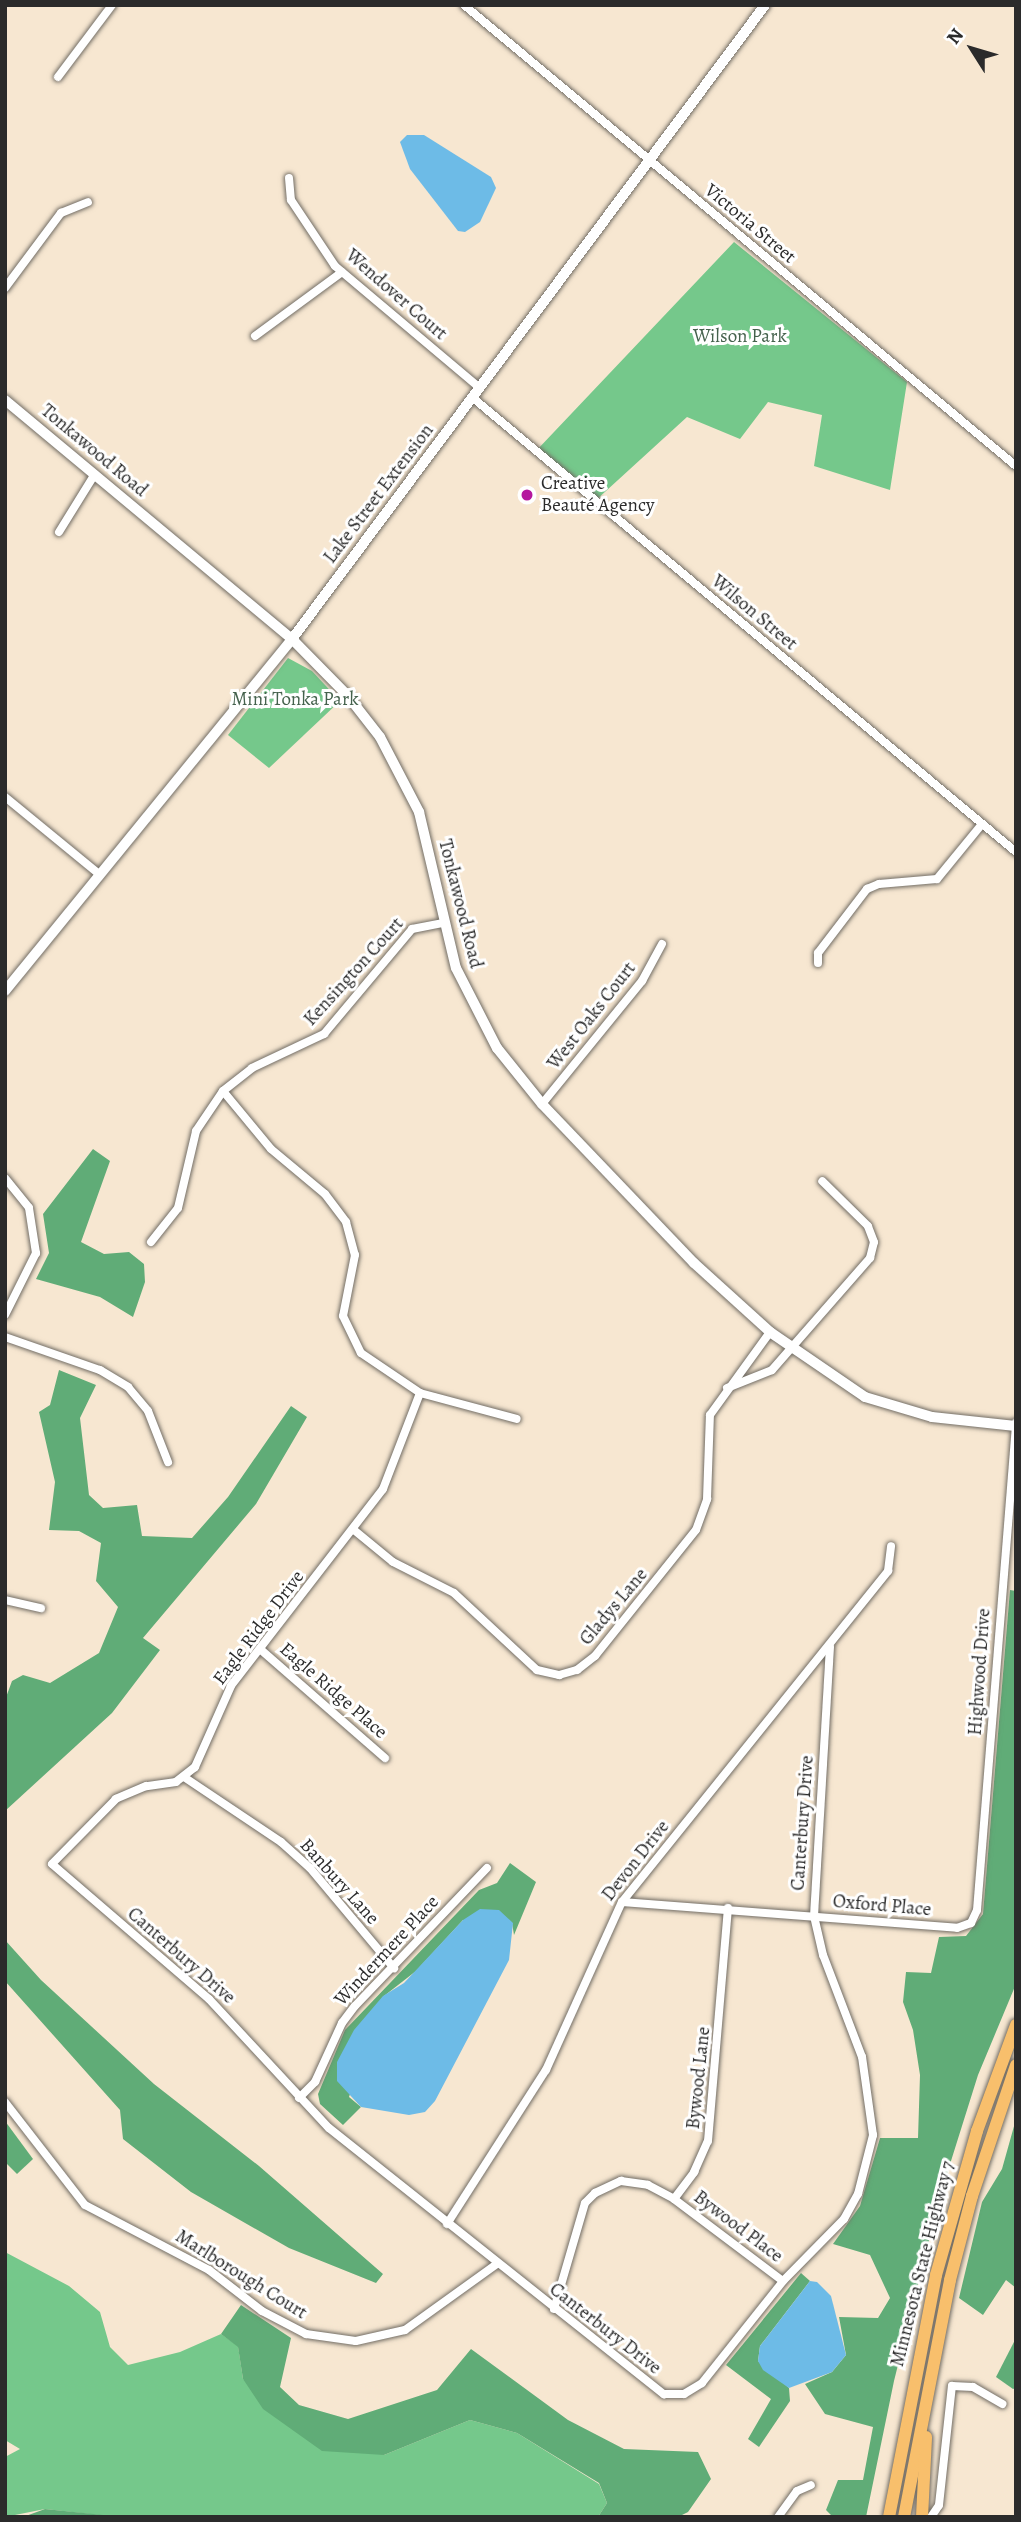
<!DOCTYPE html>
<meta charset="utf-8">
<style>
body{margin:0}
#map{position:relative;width:1021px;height:2522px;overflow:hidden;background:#f7e7d1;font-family:Alegreya,serif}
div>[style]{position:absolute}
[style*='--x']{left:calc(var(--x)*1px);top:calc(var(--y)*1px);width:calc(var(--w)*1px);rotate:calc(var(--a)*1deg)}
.green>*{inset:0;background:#75c88b}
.forest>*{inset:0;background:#60ac77}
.water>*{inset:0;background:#6dbbe7}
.roads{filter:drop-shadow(0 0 2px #726d65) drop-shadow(0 0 2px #726d65)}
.minor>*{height:8px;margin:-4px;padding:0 4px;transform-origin:4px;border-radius:4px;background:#fff}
.tertiary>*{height:10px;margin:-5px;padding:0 5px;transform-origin:5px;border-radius:5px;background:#fff}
.primary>*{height:12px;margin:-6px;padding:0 6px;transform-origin:6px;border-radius:6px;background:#f8bf6c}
.dots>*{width:19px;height:19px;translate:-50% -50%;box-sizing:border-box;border:4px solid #fff;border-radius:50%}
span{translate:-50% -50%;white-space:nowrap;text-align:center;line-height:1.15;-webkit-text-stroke:6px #fff;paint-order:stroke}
.street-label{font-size:19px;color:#2b2b2b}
.park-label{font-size:19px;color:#45624d}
.poi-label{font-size:19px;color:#2b2b2b}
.left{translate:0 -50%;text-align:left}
.frame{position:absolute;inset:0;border:7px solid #2b2b2b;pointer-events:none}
.north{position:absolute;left:937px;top:14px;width:70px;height:70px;-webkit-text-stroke:5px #fff;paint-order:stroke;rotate:307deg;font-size:19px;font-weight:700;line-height:28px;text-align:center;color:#2b2b2b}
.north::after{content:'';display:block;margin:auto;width:24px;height:32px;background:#2b2b2b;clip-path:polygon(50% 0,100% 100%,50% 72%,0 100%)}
</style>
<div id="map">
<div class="green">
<div style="clip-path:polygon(734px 242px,907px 382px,890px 490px,814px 466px,822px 415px,768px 402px,740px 439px,687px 417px,595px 501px,536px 451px)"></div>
<div style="clip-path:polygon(288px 658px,312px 671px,340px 701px,269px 768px,228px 735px)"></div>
<div style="clip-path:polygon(5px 2252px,69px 2286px,100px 2312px,110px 2347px,128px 2365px,180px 2352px,221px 2334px,238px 2346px,243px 2379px,384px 2455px,470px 2420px,517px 2433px,599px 2484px,607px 2503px,598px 2517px,117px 2517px,45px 2509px,5px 2517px,5px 2457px,20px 2449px,5px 2440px)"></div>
</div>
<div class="forest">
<div style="clip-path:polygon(93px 1149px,110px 1161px,81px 1242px,104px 1254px,129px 1252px,144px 1264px,145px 1282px,133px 1317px,100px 1297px,36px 1279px,49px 1253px,43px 1214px)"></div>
<div style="clip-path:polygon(59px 1370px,96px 1385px,80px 1418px,89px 1495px,103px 1508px,137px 1505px,142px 1536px,192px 1538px,228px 1497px,291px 1406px,307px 1417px,256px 1504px,143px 1638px,160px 1650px,112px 1713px,5px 1811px,5px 1700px,12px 1681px,23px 1675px,50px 1683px,99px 1653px,118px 1607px,96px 1581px,101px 1543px,79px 1531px,49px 1530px,55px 1482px,39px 1412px,50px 1405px)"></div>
<div style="clip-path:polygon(1010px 1590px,1016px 1591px,1016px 1984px,978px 2075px,940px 2196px,894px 2381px,866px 2517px,833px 2517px,826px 2510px,838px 2480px,863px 2480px,873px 2427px,825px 2414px,805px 2384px,832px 2372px,846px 2355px,839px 2317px,878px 2318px,890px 2298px,870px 2255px,833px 2244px,860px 2206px,880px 2138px,918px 2138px,920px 2075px,913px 2030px,903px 2002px,906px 1972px,931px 1973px,939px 1937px,966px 1936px,983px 1914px)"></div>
<div style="clip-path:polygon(510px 1863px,536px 1882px,514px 1935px,512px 1923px,463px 1920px,416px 1971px,384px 1996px,349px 2097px,361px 2107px,343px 2125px,320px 2104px,318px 2094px,345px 2030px,479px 1890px,497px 1883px)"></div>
<div style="clip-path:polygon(5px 1940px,41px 1980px,154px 2084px,259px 2166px,383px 2274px,376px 2283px,289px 2248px,191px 2192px,123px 2139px,120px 2110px,5px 1981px)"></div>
<div style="clip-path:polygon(1016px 2119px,1016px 2288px,1006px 2280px,983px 2315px,959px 2298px,982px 2202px,1002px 2169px)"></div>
<div style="clip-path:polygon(5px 2121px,33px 2159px,17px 2174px,5px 2162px)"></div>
<div style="clip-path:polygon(801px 2273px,810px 2281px,760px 2346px,758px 2361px,789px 2388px,790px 2401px,759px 2447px,748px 2439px,771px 2399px,726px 2365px)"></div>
<div style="clip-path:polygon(241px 2305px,291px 2338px,280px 2387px,299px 2405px,348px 2419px,437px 2390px,471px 2349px,568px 2420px,624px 2449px,698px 2452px,711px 2479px,688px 2512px,678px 2517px,598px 2517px,607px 2503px,599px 2483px,517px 2433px,470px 2420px,384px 2455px,322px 2451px,263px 2409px,243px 2379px,238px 2347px,221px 2334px)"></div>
<div style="clip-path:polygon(1016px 2338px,1016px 2388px,1013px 2389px,996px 2377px)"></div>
<div style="clip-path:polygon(45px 2509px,113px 2516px,117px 2517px,23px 2517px)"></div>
</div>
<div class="water">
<div style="clip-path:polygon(407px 135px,424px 135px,491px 177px,496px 188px,480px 222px,465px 232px,458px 231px,410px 169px,400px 142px)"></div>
<div style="clip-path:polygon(480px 1909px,499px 1910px,513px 1923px,509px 1960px,435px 2101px,425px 2112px,409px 2115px,361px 2107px,337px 2081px,337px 2062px,354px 2030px,383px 1996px,404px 1983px,463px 1920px)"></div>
<div style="clip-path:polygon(810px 2281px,817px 2282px,831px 2296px,846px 2355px,832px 2372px,789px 2388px,763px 2370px,758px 2361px,760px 2346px)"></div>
</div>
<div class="roads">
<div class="minor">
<div style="--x:464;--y:5;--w:719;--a:39.87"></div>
<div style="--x:58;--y:77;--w:90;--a:-53.1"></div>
<div style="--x:289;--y:178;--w:22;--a:85"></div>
<div style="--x:291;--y:200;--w:79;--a:56.3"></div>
<div style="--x:335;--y:266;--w:189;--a:40.1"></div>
<div style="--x:5;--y:288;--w:94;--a:-53.3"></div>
<div style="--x:61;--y:213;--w:29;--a:-22"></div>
<div style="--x:255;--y:336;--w:108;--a:-36.3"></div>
<div style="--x:473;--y:398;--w:708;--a:39.9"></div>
<div style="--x:59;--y:532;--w:68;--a:-58.2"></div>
<div style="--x:5;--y:797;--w:120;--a:39.3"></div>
<div style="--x:818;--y:963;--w:10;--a:-90"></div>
<div style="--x:818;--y:953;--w:81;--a:-52.6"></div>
<div style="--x:867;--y:889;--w:13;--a:-23"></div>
<div style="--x:879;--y:884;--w:58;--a:-4.9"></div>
<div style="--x:937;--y:879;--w:71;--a:-50.7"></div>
<div style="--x:223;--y:1091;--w:75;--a:50.4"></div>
<div style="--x:271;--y:1149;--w:70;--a:39.8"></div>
<div style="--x:325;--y:1194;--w:35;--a:53"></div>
<div style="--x:346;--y:1222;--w:34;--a:75"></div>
<div style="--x:355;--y:1255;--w:62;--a:101.1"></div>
<div style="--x:343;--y:1316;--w:41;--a:64.1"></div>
<div style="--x:361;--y:1353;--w:71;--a:34.1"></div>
<div style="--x:420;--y:1393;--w:100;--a:15"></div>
<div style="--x:542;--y:1104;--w:159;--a:-50.9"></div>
<div style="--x:642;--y:981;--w:42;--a:-61.6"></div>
<div style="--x:5;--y:1178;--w:38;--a:51"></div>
<div style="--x:29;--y:1208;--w:46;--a:81.2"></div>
<div style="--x:36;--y:1253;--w:69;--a:116.6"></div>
<div style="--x:151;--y:1242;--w:43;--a:-51.5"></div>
<div style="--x:178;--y:1208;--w:79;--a:-76.8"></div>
<div style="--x:196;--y:1131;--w:48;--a:-56"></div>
<div style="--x:223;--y:1091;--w:37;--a:-38"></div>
<div style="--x:252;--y:1068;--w:80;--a:-25.3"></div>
<div style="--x:324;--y:1034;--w:137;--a:-50"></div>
<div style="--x:412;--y:929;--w:32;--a:-11"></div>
<div style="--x:5;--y:1337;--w:101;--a:19.2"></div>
<div style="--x:100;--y:1370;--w:33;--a:31"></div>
<div style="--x:128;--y:1387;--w:31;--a:50"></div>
<div style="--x:148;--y:1411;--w:55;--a:68.6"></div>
<div style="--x:727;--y:1388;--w:48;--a:-21.8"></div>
<div style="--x:772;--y:1370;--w:149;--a:-48.8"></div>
<div style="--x:870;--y:1258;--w:16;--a:-76"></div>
<div style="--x:874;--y:1242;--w:17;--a:-111"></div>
<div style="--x:868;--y:1226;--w:64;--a:-135.6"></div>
<div style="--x:420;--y:1393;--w:103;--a:111.1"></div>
<div style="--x:383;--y:1489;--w:249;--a:127.7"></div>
<div style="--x:231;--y:1686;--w:89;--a:114"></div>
<div style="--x:195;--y:1767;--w:24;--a:142"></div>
<div style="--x:176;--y:1782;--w:30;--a:172"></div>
<div style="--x:146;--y:1786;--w:33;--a:157"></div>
<div style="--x:116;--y:1799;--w:91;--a:134.6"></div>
<div style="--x:52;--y:1864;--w:207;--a:40.7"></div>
<div style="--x:209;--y:1999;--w:176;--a:47.1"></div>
<div style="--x:329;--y:2128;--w:428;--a:38.5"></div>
<div style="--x:664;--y:2394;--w:20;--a:0"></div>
<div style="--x:684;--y:2394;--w:21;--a:-31"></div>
<div style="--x:702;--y:2383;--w:130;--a:-51.5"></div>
<div style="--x:783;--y:2281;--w:87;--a:-45.5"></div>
<div style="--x:844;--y:2219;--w:29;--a:-61"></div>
<div style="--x:858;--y:2194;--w:61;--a:-75.7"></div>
<div style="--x:873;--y:2135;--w:79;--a:-98"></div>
<div style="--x:862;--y:2057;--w:109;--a:-110.9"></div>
<div style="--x:823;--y:1955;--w:40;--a:-103"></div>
<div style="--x:814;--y:1916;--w:270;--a:-86.6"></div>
<div style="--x:354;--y:1530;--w:50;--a:39.4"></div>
<div style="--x:393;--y:1562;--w:68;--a:26.9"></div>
<div style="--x:454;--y:1593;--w:113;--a:42.9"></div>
<div style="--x:537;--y:1670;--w:23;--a:13"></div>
<div style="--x:559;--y:1675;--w:19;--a:-16"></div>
<div style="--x:577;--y:1670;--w:23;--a:-38"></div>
<div style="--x:595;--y:1656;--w:161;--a:-51.3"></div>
<div style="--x:696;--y:1530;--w:33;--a:-70"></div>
<div style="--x:707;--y:1499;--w:84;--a:-88"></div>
<div style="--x:710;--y:1415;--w:102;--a:-54.1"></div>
<div style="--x:5;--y:1600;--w:37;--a:13"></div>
<div style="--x:260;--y:1649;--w:166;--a:41.1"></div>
<div style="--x:184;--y:1777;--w:117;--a:33.8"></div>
<div style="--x:281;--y:1842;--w:39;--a:42"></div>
<div style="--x:310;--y:1868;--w:131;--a:50"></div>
<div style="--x:622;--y:1902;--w:336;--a:4.4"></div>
<div style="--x:957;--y:1928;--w:15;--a:-20"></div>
<div style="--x:971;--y:1923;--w:14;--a:-65"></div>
<div style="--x:977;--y:1910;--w:489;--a:-85.4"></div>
<div style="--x:299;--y:2098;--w:23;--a:-45"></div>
<div style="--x:315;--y:2082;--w:65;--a:-65.4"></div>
<div style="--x:342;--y:2023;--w:21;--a:-53"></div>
<div style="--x:355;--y:2006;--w:191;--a:-46.3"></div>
<div style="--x:5;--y:2102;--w:130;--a:52.2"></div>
<div style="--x:85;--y:2205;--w:140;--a:27.7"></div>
<div style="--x:209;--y:2270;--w:67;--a:37.7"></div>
<div style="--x:262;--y:2311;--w:50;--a:27.6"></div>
<div style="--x:306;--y:2334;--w:50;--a:8"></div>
<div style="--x:356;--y:2341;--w:50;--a:-12.7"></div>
<div style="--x:405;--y:2330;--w:113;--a:-35.7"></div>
<div style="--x:674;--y:2199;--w:34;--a:-53"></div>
<div style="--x:694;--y:2172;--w:34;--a:-66"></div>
<div style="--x:708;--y:2141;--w:234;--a:-85.1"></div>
<div style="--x:447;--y:2224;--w:183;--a:-57.3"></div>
<div style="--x:546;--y:2070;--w:184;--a:-65.7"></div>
<div style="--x:622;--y:1902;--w:425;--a:-51.2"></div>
<div style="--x:888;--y:1571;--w:25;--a:-83"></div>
<div style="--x:554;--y:2309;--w:110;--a:-73.7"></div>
<div style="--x:585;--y:2203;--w:14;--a:-45"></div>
<div style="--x:595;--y:2193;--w:29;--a:-25"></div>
<div style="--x:621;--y:2181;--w:27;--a:8"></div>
<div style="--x:648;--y:2185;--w:30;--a:28"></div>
<div style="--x:674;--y:2199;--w:136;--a:37"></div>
<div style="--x:778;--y:2517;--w:32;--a:-54"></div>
<div style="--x:797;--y:2491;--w:15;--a:-23"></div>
<div style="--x:931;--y:2517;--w:14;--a:-56"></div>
<div style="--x:939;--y:2505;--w:120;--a:-83.8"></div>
<div style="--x:952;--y:2386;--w:21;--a:3"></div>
<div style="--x:973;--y:2387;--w:34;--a:30"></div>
</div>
<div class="tertiary">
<div style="--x:5;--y:400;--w:373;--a:39.8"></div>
<div style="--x:292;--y:639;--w:80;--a:45.5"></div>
<div style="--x:348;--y:696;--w:52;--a:52"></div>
<div style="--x:380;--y:737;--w:85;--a:62.5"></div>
<div style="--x:419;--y:812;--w:160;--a:76.7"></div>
<div style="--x:456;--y:968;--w:90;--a:62.9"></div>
<div style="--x:497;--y:1048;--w:72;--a:51.2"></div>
<div style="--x:542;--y:1104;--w:220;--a:46.3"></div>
<div style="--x:694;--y:1263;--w:103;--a:42.2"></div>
<div style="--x:770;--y:1332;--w:115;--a:34.4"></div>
<div style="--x:865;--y:1397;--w:70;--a:16.6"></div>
<div style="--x:932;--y:1417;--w:84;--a:6.1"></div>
<div style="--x:5;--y:991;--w:454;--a:-50.8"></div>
<div style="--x:292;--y:639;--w:791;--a:-53.27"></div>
</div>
<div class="primary">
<div style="--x:889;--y:2517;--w:247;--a:-79"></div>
<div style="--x:936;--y:2275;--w:150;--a:-74.1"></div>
<div style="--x:977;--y:2131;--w:113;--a:-69.8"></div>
<div style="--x:904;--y:2517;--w:241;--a:-79"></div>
<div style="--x:950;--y:2280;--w:87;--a:-75.3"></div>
<div style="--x:972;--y:2196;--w:138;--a:-71.4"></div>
<div style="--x:922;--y:2517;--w:80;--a:-87.1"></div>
</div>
</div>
<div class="dots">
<div style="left:527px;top:495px;background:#b5179e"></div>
</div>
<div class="street-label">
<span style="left:750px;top:224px;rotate:40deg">Victoria Street</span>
<span style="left:396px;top:295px;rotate:41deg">Wendover Court</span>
<span style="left:94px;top:451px;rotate:40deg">Tonkawood Road</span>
<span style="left:379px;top:494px;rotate:-53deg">Lake Street Extension</span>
<span style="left:754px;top:613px;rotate:40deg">Wilson Street</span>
<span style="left:460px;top:904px;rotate:76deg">Tonkawood Road</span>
<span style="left:354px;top:972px;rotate:-48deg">Kensington Court</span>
<span style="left:592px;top:1016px;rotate:-52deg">West Oaks Court</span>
<span style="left:614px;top:1607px;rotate:-50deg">Gladys Lane</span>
<span style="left:259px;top:1628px;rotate:-53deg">Eagle Ridge Drive</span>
<span style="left:980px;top:1672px;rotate:-86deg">Highwood Drive</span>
<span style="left:333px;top:1691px;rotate:41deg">Eagle Ridge Place</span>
<span style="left:803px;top:1823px;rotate:-86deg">Canterbury Drive</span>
<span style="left:636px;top:1861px;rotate:-52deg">Devon Drive</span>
<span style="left:339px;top:1882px;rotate:48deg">Banbury Lane</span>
<span style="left:882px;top:1906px;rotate:5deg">Oxford Place</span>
<span style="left:387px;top:1951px;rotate:-47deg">Windermere Place</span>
<span style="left:181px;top:1956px;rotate:41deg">Canterbury Drive</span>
<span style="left:699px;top:2078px;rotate:-84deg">Bywood Lane</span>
<span style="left:738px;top:2227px;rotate:37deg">Bywood Place</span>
<span style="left:923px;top:2264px;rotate:-76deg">Minnesota State Highway 7</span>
<span style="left:241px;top:2275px;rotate:32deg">Marlborough Court</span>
<span style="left:605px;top:2329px;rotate:38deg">Canterbury Drive</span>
</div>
<div class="park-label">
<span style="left:740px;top:337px">Wilson Park</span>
<span style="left:295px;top:700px">Mini Tonka Park</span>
</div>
<div class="poi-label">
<span class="left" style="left:541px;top:495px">Creative<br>Beauté Agency</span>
</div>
<div class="frame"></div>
<div class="north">N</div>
</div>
